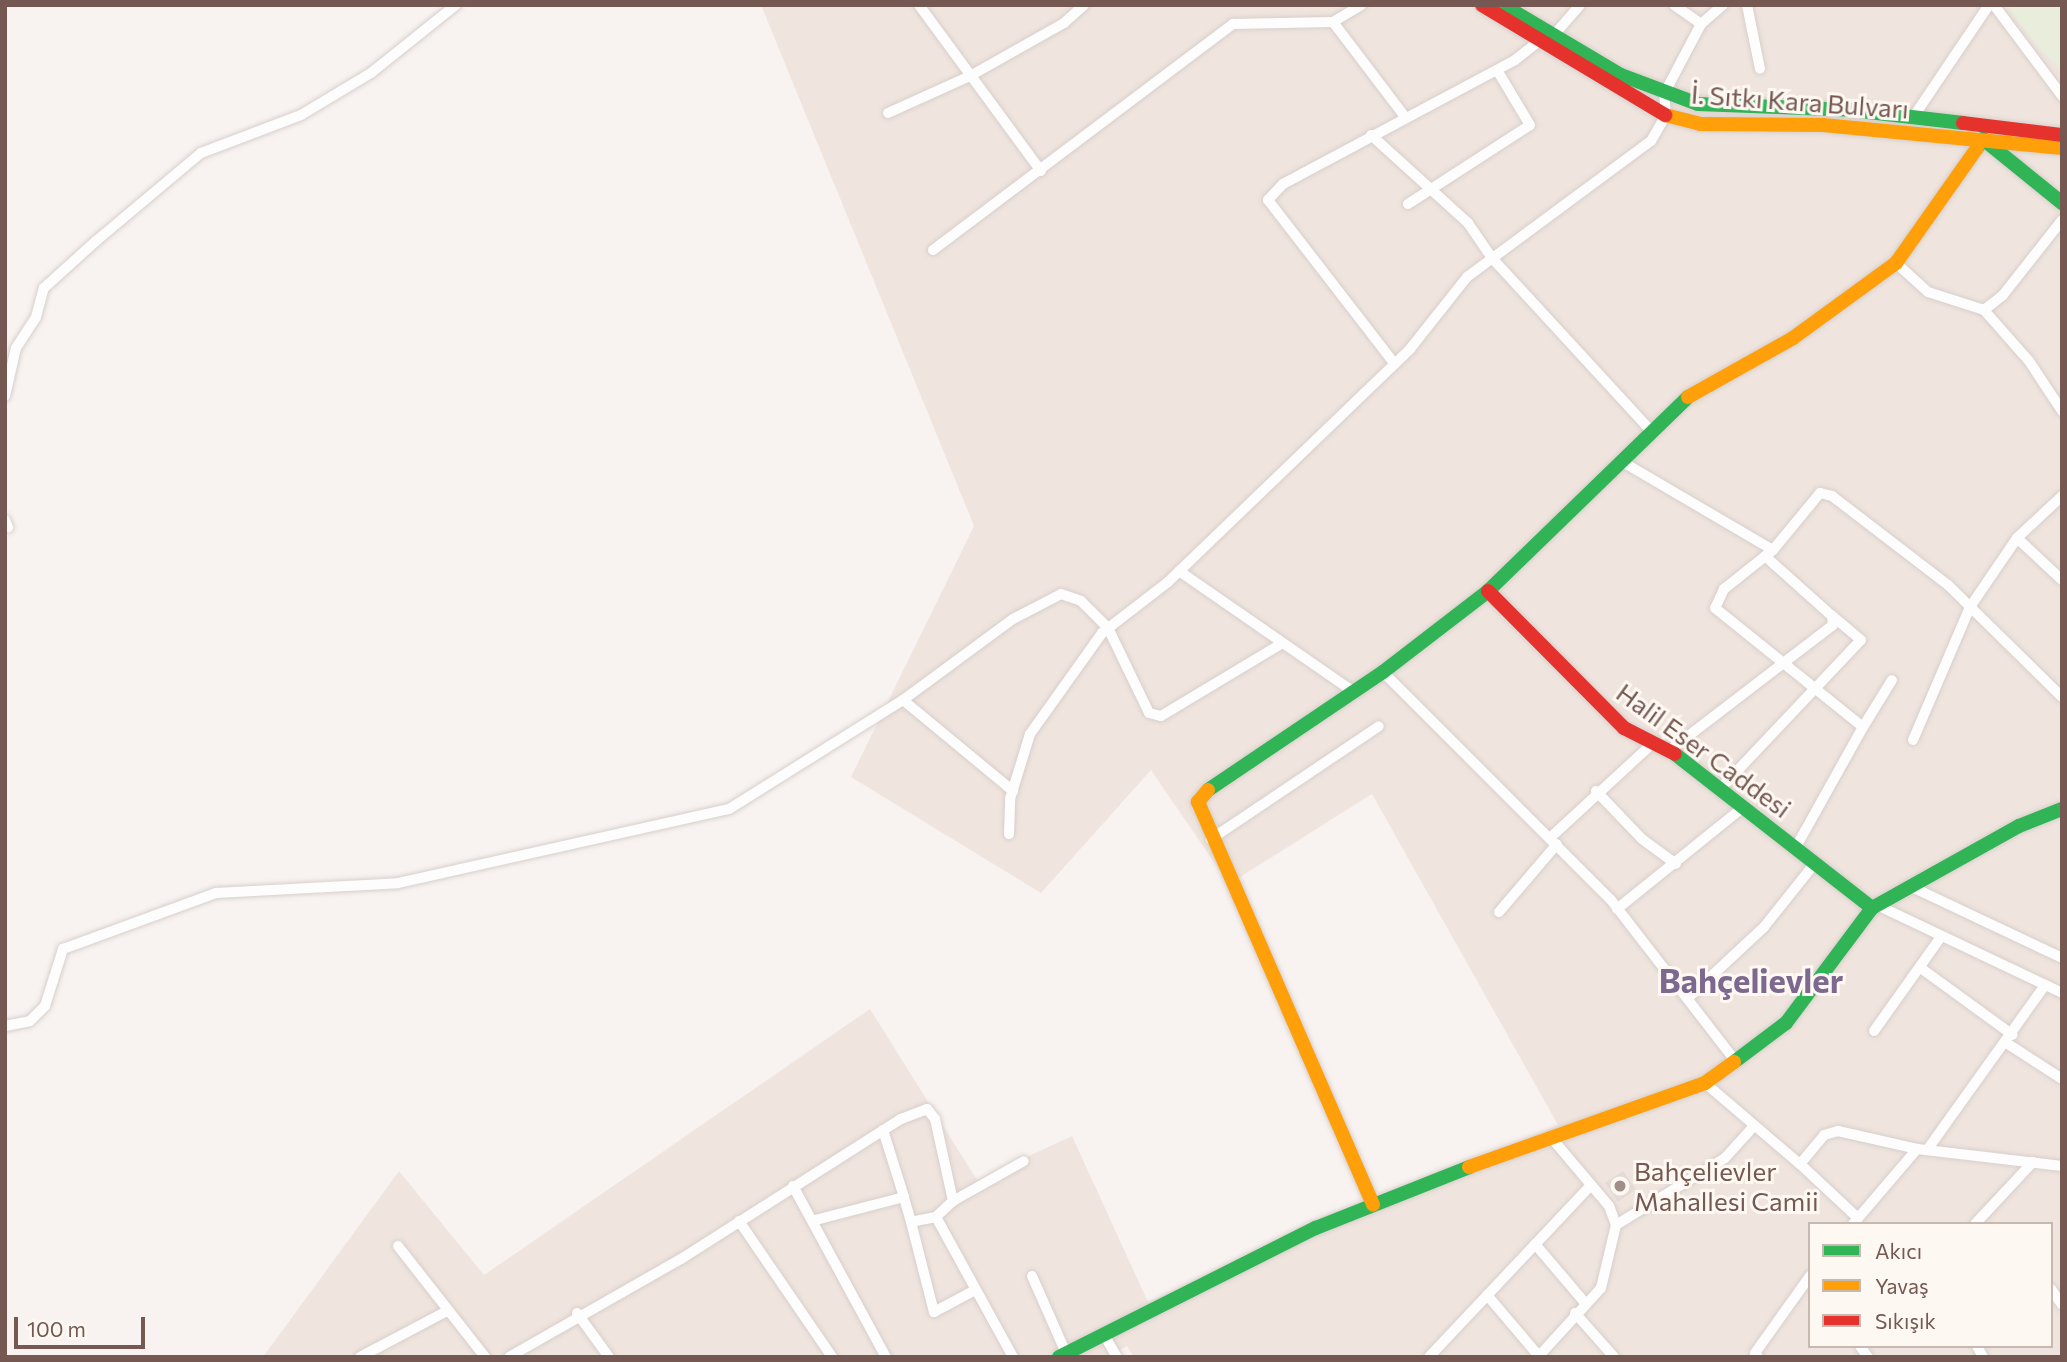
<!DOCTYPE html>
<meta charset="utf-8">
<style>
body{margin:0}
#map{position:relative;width:2067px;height:1362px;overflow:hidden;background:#f8f3f0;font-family:Commissioner,sans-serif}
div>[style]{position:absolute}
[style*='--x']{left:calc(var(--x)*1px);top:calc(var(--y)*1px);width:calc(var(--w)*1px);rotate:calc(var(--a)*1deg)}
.residential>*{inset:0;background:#f0e5de}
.green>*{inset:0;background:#e8eddc}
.building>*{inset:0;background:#e4dbd7}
.roads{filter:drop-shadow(0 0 2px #d7cfcc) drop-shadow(0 0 2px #d7cfcc)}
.street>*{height:10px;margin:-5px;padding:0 5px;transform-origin:5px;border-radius:5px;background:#fefdfd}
.fast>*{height:14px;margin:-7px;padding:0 7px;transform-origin:7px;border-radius:7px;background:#30b455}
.slow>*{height:14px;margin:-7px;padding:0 7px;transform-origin:7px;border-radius:7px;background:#ff9f0a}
.jam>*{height:14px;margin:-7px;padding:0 7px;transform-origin:7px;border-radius:7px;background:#e5322d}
.dots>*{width:19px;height:19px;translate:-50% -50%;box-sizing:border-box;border:4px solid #fef8f2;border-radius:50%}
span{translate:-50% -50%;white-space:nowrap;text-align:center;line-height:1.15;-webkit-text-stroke:6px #fef8f2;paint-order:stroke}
.street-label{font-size:26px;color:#745851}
.poi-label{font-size:26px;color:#745851}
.left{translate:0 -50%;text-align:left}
.district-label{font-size:33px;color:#7d698f;font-weight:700}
.frame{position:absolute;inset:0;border:7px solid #745851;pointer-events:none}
.legend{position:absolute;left:1808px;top:1222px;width:245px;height:126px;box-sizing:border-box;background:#fef8f2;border:2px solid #c7b8b2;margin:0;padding:9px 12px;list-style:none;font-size:21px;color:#745851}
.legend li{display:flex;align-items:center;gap:14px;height:35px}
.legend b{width:35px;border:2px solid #c7b8b2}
.scale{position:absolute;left:14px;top:1317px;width:131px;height:32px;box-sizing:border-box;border:4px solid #745851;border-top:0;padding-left:9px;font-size:21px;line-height:24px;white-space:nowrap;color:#745851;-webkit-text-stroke:5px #fef8f2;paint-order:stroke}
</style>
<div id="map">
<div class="residential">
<div style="clip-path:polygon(evenodd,761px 5px,2062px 5px,2062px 1357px,1134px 1357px,1127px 1346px,1107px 1357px,263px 1357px,399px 1171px,484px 1275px,870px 1009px,977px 1180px,1072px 1136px,1148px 1302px,1558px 1125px,1372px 794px,1229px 884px,1151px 770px,1041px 893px,851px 777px,974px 526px,761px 5px,1810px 1224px,2051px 1224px,2051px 1346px,1810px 1346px,1810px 1224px)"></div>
</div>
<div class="green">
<div style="clip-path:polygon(2004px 5px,2062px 5px,2062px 70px,2039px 48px)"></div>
</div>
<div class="building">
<div style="clip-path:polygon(1623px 1171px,1636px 1189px,1618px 1202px,1605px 1183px)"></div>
</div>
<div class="roads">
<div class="street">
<div style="--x:919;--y:5;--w:206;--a:53.7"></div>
<div style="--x:1674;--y:5;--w:33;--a:35"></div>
<div style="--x:1747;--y:5;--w:65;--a:78.5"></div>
<div style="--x:1994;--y:5;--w:114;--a:53.2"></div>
<div style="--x:1333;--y:22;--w:119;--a:52.8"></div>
<div style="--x:1554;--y:35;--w:40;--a:-49"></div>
<div style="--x:888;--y:113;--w:90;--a:-24.3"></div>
<div style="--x:970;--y:76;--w:108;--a:-29.4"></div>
<div style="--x:1064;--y:23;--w:27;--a:-42"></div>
<div style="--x:1912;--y:119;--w:138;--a:-56"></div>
<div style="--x:1371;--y:135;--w:131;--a:42.2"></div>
<div style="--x:1468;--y:223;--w:42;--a:55.6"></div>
<div style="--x:1492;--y:258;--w:234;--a:47.4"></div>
<div style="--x:1408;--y:204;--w:145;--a:-32.9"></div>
<div style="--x:1530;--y:125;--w:64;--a:-121"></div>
<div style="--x:933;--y:250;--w:376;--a:-37"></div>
<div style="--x:1233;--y:24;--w:100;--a:-1.1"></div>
<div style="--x:1333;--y:22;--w:33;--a:-31"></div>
<div style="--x:1896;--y:263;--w:43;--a:42.2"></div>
<div style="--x:1928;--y:292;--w:59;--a:17.8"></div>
<div style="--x:1984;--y:310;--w:68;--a:48.6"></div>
<div style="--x:2029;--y:361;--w:60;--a:56.6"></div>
<div style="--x:1984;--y:310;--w:24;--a:-38"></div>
<div style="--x:2003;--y:295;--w:95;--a:-51.8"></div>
<div style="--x:1394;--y:363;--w:206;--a:-127.7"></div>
<div style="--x:1268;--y:200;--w:22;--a:-47"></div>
<div style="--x:1283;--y:184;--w:263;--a:-28.1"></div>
<div style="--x:1515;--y:60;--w:33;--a:-38"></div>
<div style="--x:5;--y:396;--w:49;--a:-77.1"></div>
<div style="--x:16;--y:348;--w:37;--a:-57"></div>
<div style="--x:36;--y:317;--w:30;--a:-75"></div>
<div style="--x:44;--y:288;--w:70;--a:-42.1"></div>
<div style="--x:96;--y:241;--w:137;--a:-40"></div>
<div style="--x:201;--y:153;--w:107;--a:-20.8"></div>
<div style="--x:301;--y:115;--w:82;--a:-31"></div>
<div style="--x:371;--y:73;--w:109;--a:-38.7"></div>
<div style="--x:1621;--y:461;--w:176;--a:30.4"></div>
<div style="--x:1773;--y:550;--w:63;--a:141.5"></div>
<div style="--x:1724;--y:589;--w:21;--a:115"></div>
<div style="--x:1715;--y:608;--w:190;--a:38.8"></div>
<div style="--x:1863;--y:727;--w:137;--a:119.2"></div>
<div style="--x:5;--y:520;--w:8;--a:67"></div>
<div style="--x:2017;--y:538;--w:62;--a:43"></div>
<div style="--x:1773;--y:550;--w:74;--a:-50.5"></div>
<div style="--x:1820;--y:493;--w:12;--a:14"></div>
<div style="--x:1832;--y:496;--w:146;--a:37.5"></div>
<div style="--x:1948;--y:585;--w:160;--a:44.5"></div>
<div style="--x:1179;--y:571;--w:211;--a:34.7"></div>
<div style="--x:1383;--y:672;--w:322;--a:45"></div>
<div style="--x:1611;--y:900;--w:206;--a:52.3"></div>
<div style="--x:903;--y:700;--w:143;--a:39.6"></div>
<div style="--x:1863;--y:727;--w:55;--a:-58.3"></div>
<div style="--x:1913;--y:740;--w:145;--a:-66.8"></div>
<div style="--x:1970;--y:607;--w:83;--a:-55.7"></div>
<div style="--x:2017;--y:538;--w:62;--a:-43"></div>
<div style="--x:1670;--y:750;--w:205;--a:-37.5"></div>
<div style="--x:1833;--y:625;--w:9;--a:-96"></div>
<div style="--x:1832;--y:616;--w:90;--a:-138.2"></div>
<div style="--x:1720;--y:789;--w:205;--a:-46.6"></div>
<div style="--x:1861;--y:640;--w:38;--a:-140"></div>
<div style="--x:1596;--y:791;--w:66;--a:46.2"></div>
<div style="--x:1642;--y:839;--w:42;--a:36.3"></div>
<div style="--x:1009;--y:834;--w:35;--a:-88"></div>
<div style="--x:1010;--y:799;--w:68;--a:-72.9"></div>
<div style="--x:1030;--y:734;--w:124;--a:-54.5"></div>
<div style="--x:1102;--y:633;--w:83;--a:-37.7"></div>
<div style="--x:1168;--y:582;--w:336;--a:-43.9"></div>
<div style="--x:1410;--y:349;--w:92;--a:-51.6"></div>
<div style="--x:1467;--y:277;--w:229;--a:-36.5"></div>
<div style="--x:1651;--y:141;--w:30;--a:-60"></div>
<div style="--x:1666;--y:115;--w:21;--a:-95"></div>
<div style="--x:1664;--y:94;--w:79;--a:-62.1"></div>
<div style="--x:1701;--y:24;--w:29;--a:-41"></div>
<div style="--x:1551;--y:837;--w:140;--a:-42.7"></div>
<div style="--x:1211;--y:839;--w:202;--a:-33.9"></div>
<div style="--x:1914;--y:888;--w:164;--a:25.3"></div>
<div style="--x:1879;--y:906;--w:203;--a:25.4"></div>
<div style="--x:1617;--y:909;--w:161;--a:-38.9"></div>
<div style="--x:1499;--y:912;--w:89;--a:-49.5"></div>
<div style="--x:1922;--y:969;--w:112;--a:36"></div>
<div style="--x:1689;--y:997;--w:103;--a:-43"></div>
<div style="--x:1764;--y:927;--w:82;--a:-51.4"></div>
<div style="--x:5;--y:1026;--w:25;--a:-11"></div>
<div style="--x:30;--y:1021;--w:21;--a:-45"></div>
<div style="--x:45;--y:1006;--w:60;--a:-72.5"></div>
<div style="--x:63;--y:949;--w:163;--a:-20.1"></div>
<div style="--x:216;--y:893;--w:182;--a:-3.1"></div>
<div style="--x:398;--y:883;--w:339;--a:-12.6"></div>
<div style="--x:729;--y:809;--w:205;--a:-32.1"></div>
<div style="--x:903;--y:700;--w:137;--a:-36.4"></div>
<div style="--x:1013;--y:619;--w:54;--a:-27.5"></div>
<div style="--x:1061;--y:594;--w:21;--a:19"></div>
<div style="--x:1081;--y:601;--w:38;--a:45"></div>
<div style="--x:1108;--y:628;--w:94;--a:64.2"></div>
<div style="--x:1149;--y:713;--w:12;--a:14"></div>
<div style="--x:1161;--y:716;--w:138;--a:-31"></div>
<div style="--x:1874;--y:1031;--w:114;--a:-54.6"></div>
<div style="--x:2008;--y:1044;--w:64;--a:32.9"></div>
<div style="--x:1705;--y:1083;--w:125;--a:40.5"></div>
<div style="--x:1800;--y:1164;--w:38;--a:-50"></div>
<div style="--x:1824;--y:1135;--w:15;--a:-16"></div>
<div style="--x:1838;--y:1131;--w:81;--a:12.8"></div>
<div style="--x:1917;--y:1149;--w:146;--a:6.7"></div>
<div style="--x:883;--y:1130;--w:70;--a:72.6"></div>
<div style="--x:1927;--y:1150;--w:203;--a:-54.4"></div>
<div style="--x:1800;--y:1164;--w:79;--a:43"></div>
<div style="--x:793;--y:1186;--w:195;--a:61.5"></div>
<div style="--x:953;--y:1201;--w:81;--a:-29.4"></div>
<div style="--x:936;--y:1217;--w:160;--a:61.2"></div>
<div style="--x:739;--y:1221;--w:165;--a:55.6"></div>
<div style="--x:911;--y:1222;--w:93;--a:75.7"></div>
<div style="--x:934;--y:1312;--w:47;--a:-28.2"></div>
<div style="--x:1853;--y:1224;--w:99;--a:-49.5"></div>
<div style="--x:1975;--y:1224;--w:85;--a:-46.9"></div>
<div style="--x:1616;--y:1225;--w:128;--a:-31.6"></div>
<div style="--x:1725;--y:1158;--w:42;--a:-47.9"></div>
<div style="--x:1535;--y:1244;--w:79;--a:49.6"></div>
<div style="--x:398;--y:1246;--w:141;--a:51.9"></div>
<div style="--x:1032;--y:1276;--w:84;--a:66.2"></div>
<div style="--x:2051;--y:1289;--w:19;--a:55"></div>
<div style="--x:1487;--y:1295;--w:79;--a:49.6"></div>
<div style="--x:577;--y:1313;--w:54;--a:54"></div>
<div style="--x:1575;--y:1313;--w:59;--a:48.4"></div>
<div style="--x:1103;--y:1333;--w:28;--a:60"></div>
<div style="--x:1860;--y:1346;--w:14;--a:54"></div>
<div style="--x:1977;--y:1346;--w:13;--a:61"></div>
<div style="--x:360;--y:1357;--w:96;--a:-27.9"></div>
<div style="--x:509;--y:1357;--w:198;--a:-29.7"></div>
<div style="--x:681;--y:1259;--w:261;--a:-32.5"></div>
<div style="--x:901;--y:1119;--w:28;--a:-21"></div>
<div style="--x:927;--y:1109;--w:13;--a:51"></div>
<div style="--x:935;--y:1119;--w:84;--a:77.6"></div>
<div style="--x:953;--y:1201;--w:23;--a:137"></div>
<div style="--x:936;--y:1217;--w:25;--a:169"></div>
<div style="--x:911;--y:1222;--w:26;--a:-106"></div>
<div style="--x:904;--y:1197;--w:92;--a:165.5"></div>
<div style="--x:1429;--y:1357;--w:236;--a:-46.7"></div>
<div style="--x:1538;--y:1357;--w:93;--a:-47.6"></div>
<div style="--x:1601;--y:1288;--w:65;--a:-76.6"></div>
<div style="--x:1616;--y:1225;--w:20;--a:-110"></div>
<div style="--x:1609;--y:1206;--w:85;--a:-130.2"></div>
<div style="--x:1758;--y:1357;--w:5;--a:-127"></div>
<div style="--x:1755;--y:1353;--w:95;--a:-54.5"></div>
</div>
<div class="fast">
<div style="--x:1503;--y:5;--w:137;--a:30.7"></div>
<div style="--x:1621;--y:75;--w:82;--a:20.6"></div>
<div style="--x:1698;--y:104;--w:153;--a:2.2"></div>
<div style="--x:1851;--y:110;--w:113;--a:6.6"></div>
<div style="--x:1977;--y:148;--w:11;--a:-56"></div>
<div style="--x:1983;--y:139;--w:102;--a:39"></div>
<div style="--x:1675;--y:754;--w:250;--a:38"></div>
<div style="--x:1208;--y:790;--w:211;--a:-34"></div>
<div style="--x:1383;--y:672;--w:133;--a:-37.6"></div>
<div style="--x:1488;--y:591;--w:279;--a:-44.1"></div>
<div style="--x:1734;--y:1062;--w:65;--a:-36.9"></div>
<div style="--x:1786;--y:1023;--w:144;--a:-53.2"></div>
<div style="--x:1872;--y:908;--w:168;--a:-29.2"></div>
<div style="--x:2019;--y:826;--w:46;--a:-21.6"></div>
<div style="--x:1059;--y:1357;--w:288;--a:-26.7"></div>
<div style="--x:1316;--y:1228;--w:165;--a:-21.7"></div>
</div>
<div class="slow">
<div style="--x:1665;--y:115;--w:36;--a:14"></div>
<div style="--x:1700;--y:124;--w:123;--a:0.5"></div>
<div style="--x:1823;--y:125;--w:240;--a:5.5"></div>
<div style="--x:1688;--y:397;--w:120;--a:-29.3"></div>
<div style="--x:1793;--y:338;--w:127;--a:-36.1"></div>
<div style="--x:1896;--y:263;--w:141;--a:-54.8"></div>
<div style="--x:1208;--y:790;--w:16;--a:130"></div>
<div style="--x:1198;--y:802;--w:439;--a:66.5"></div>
<div style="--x:1469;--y:1167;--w:251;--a:-19.6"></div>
<div style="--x:1705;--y:1083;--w:36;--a:-36"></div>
</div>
<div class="jam">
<div style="--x:1482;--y:5;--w:214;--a:31"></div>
<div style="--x:1963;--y:123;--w:100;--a:6.9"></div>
<div style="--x:1488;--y:591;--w:193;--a:45.2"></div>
<div style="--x:1624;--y:728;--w:57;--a:27"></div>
</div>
</div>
<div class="dots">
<div style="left:1620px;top:1186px;background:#a28e89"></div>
</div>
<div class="street-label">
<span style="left:1800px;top:101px;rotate:4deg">İ. Sıtkı Kara Bulvarı</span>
<span style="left:1704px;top:750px;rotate:36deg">Halil Eser Caddesi</span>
</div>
<div class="poi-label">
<span class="left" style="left:1634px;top:1186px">Bahçelievler<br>Mahallesi Camii</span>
</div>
<div class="district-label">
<span style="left:1751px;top:980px">Bahçelievler</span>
</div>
<div class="frame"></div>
<ul class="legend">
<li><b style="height:9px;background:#30b455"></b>Akıcı</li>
<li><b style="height:9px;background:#ff9f0a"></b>Yavaş</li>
<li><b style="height:9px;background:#e5322d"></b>Sıkışık</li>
</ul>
<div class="scale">100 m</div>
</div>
